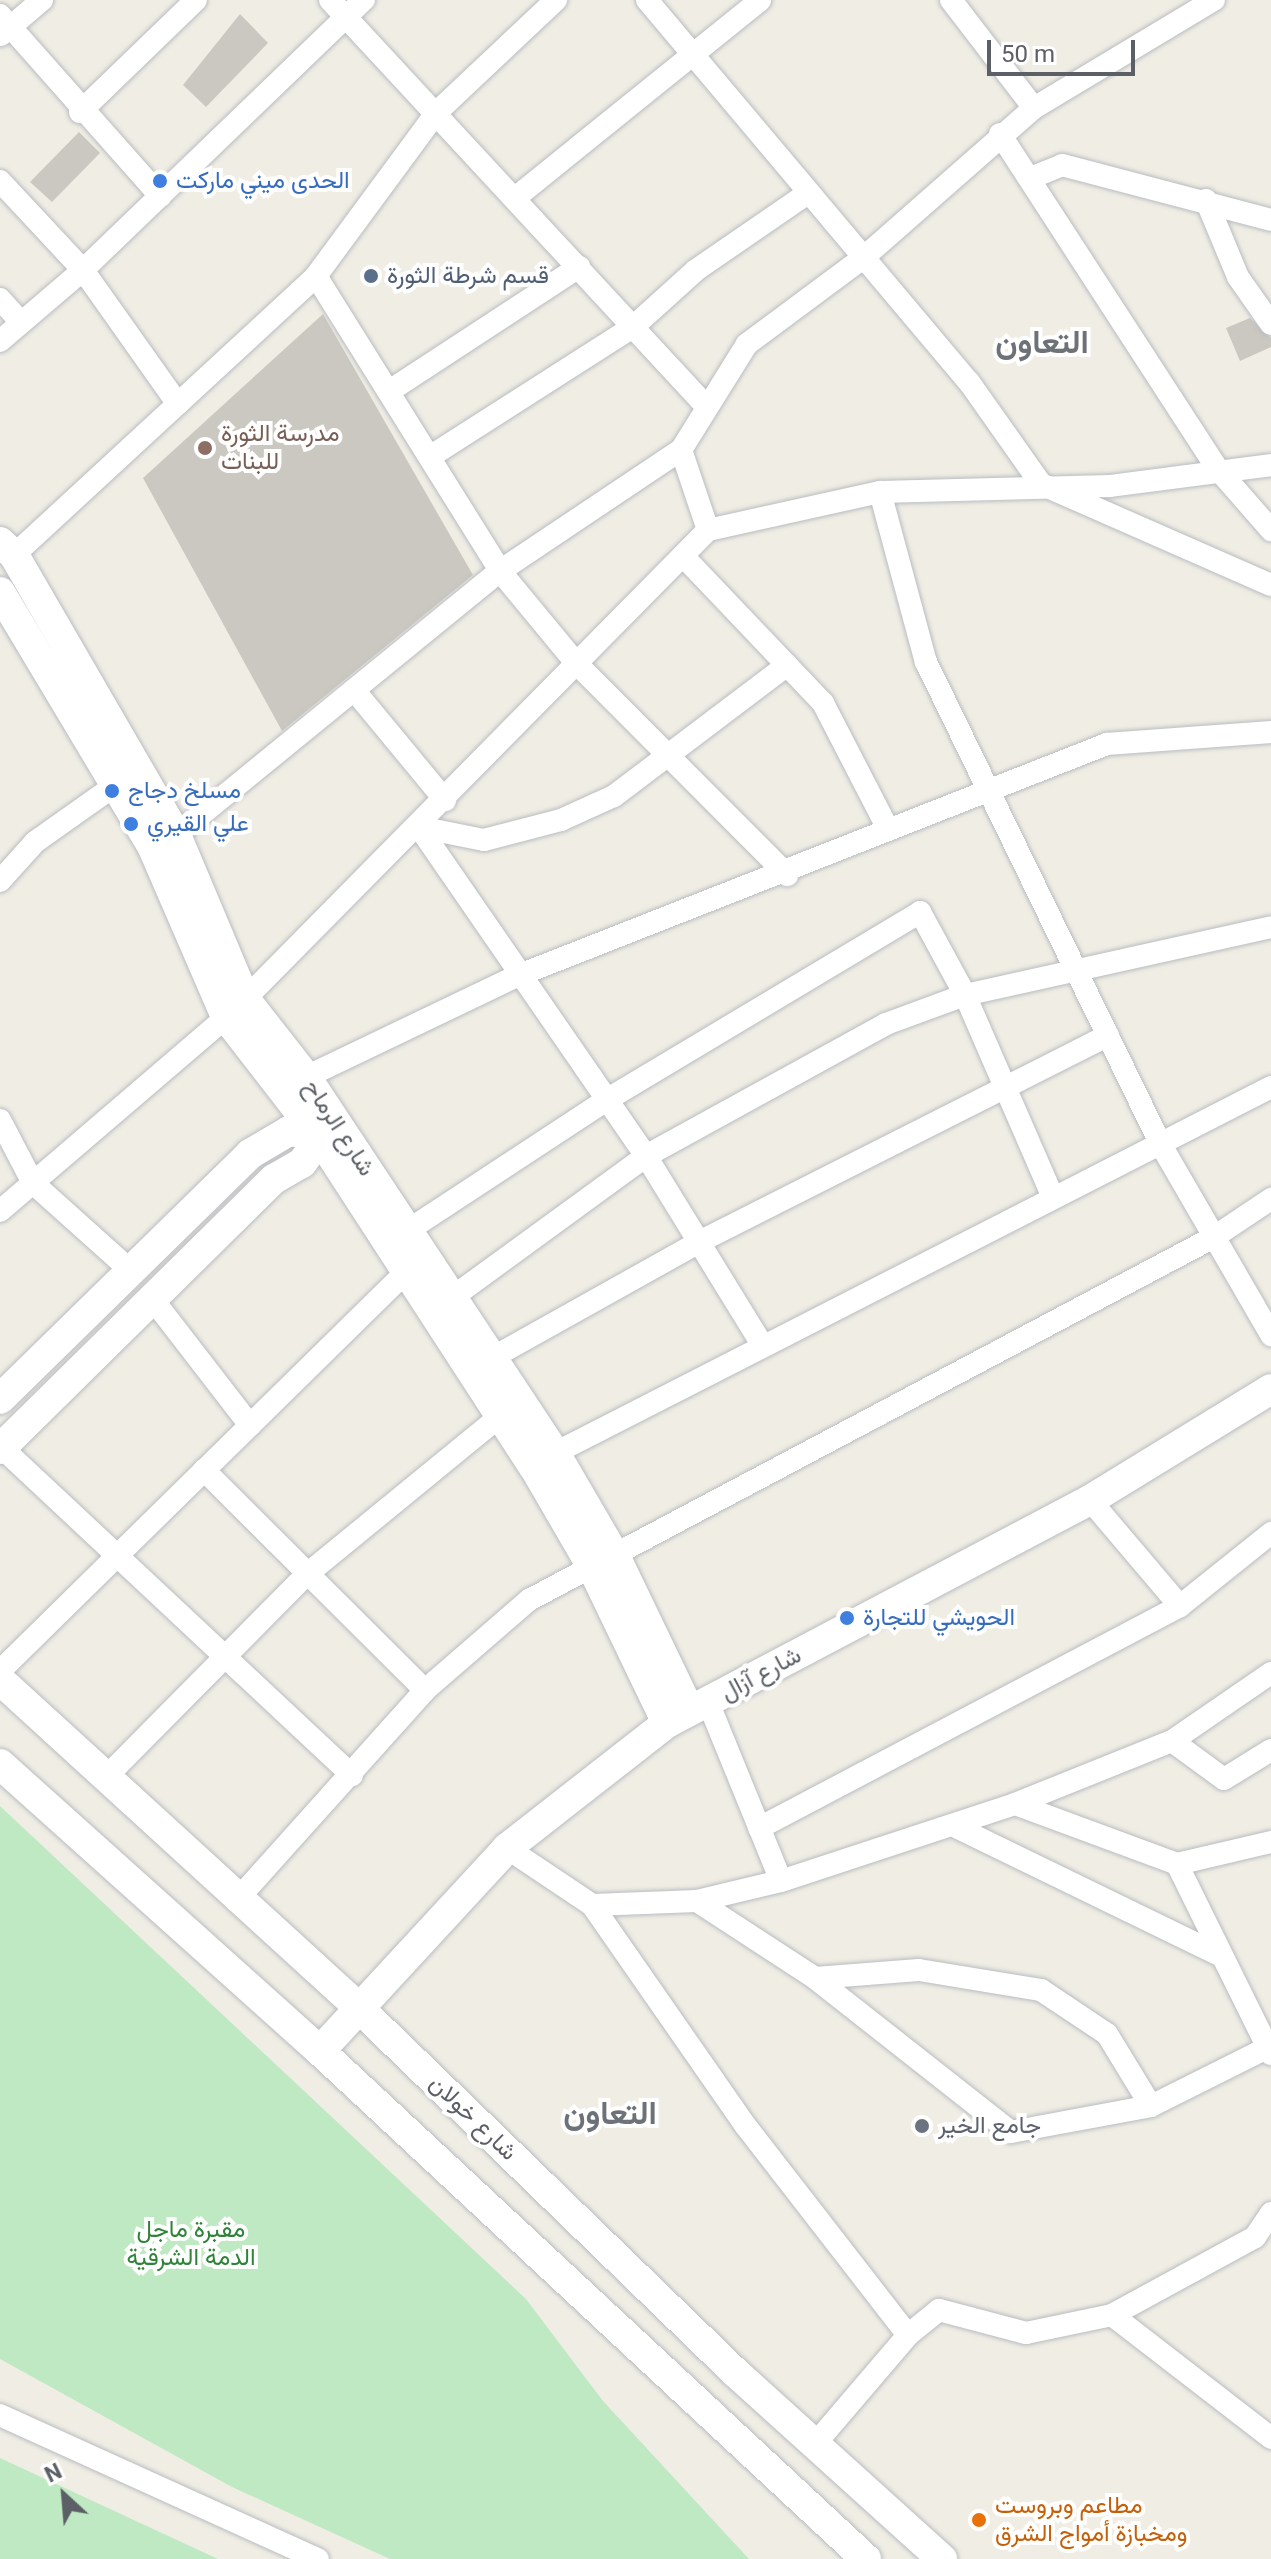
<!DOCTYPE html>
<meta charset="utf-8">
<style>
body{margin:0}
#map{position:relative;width:1271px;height:2559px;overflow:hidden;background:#f0eee4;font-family:Roboto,Vazirmatn,sans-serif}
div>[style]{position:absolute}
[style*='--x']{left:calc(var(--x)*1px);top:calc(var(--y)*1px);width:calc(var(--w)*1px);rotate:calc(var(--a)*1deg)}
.green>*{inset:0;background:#bfe9c2}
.building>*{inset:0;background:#cbc8c1}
.roads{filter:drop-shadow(0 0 2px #b9bcc1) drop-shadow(0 0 2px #b9bcc1)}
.street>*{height:22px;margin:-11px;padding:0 11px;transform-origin:11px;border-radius:11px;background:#fff}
.secondary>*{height:30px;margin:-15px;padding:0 15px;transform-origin:15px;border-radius:15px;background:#fff}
.dots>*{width:22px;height:22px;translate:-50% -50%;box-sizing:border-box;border:4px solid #fff;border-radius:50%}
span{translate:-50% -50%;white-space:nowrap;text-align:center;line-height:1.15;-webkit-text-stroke:8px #fff;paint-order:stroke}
.shop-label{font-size:24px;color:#366cbe}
.left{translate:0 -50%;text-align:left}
.service-label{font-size:24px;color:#4e5e75}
.education-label{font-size:24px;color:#785e54}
.street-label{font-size:24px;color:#5c6066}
.worship-label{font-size:24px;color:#5b616d}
.park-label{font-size:24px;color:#2e8338}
.food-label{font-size:24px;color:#c56008}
.district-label{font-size:32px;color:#6d7278;font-weight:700}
.north{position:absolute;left:24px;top:2455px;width:80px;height:80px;-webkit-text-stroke:6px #fff;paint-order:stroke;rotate:334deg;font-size:22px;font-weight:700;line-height:32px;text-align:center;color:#5c6066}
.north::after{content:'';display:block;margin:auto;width:28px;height:36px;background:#5c6066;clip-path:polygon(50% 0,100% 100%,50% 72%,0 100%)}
.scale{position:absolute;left:987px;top:40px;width:148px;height:36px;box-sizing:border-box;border:4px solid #5c6066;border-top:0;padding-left:10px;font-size:24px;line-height:28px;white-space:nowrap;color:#5c6066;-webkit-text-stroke:6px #fff;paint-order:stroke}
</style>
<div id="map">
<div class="green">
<div style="clip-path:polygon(0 1806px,526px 2299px,603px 2401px,749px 2559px,390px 2559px,232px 2487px,0 2359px)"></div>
<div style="clip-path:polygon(0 2458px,218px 2559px,0 2559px)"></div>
</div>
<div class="building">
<div style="clip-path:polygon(240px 14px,268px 43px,206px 107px,183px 85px)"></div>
<div style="clip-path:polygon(79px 132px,100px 153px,52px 202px,30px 182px)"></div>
<div style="clip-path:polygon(323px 314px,473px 575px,282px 731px,143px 478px)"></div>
<div style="clip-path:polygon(1250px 318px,1271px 338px,1271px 347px,1240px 361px,1226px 328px)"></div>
</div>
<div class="roads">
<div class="street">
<div style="--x:330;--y:0;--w:552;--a:47.2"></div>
<div style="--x:647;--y:0;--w:500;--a:49.9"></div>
<div style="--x:969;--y:382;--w:125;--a:54.8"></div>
<div style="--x:1041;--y:484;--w:251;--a:23.7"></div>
<div style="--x:951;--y:0;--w:136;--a:52.5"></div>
<div style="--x:0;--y:15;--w:242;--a:48.5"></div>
<div style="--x:1;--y:35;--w:54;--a:-40.5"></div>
<div style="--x:80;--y:112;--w:161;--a:-44"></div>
<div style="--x:1000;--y:134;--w:397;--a:57"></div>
<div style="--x:1216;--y:467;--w:84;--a:48.9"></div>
<div style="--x:1033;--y:177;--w:31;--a:-22"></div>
<div style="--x:1062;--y:165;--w:216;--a:14.7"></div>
<div style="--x:0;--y:181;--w:122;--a:47"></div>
<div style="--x:83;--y:270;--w:164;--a:54.7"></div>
<div style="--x:515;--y:198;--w:315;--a:-38.9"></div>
<div style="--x:1206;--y:200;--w:83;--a:67.4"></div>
<div style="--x:1238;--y:277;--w:57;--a:54.9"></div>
<div style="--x:316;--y:276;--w:348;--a:58"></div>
<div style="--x:500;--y:571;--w:121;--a:50.4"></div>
<div style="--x:577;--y:664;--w:298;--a:45.1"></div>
<div style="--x:0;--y:299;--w:31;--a:48"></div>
<div style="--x:0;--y:341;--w:109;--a:-40.5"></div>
<div style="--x:83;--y:270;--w:390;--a:-43.9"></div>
<div style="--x:391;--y:390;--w:225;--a:-33.2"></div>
<div style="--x:431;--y:456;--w:240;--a:-32.6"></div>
<div style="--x:633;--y:327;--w:85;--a:-42.1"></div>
<div style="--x:696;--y:270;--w:136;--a:-34.5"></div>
<div style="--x:880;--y:492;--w:176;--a:74.9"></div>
<div style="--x:926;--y:662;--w:537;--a:64.06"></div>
<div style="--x:1161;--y:1145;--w:220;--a:59.9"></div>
<div style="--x:708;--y:530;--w:84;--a:-108.6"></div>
<div style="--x:681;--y:450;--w:125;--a:-58.1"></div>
<div style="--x:747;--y:344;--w:144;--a:-36.6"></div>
<div style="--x:863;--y:258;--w:227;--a:-41.3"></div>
<div style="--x:1034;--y:108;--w:210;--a:-31"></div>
<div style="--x:14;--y:555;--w:411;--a:-42.7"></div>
<div style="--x:316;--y:276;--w:202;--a:-53.6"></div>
<div style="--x:436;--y:113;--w:165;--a:-43.3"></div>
<div style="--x:683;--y:556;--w:203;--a:46.4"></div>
<div style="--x:823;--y:703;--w:142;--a:62.7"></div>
<div style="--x:354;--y:690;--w:143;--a:50.4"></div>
<div style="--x:419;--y:827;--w:400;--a:55.4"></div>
<div style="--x:646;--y:1156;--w:223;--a:58.4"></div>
<div style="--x:419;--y:827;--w:66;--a:11.3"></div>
<div style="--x:484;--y:840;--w:80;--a:-14.6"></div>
<div style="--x:561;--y:820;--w:58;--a:-24.4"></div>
<div style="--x:614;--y:796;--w:217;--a:-37.1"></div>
<div style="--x:176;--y:835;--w:418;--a:-39.2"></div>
<div style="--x:500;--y:571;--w:218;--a:-33.8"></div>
<div style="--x:0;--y:881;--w:52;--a:-48.1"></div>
<div style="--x:35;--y:842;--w:100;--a:-35.3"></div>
<div style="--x:245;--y:999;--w:659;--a:-45.37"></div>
<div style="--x:708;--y:530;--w:176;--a:-12.5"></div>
<div style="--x:880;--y:492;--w:230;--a:-1.5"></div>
<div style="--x:1110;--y:486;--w:162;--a:-7.4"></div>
<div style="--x:306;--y:1077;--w:234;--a:-25.6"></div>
<div style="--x:517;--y:976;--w:634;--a:-21.47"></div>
<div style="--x:1107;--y:744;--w:164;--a:-4.2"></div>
<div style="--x:0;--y:1120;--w:71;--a:62.4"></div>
<div style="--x:33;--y:1183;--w:132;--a:41.9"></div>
<div style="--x:0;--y:1211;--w:298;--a:-40.6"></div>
<div style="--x:407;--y:1231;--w:240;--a:-33.3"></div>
<div style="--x:608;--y:1099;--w:364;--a:-30.9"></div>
<div style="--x:920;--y:912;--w:94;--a:61.5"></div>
<div style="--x:965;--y:995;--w:220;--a:66.5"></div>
<div style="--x:450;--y:1299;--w:243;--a:-36.1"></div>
<div style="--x:646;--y:1156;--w:274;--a:-28.8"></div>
<div style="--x:886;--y:1024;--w:84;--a:-20.2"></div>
<div style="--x:965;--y:995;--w:313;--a:-12.5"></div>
<div style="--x:154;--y:1301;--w:157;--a:52.3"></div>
<div style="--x:490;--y:1359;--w:242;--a:-29.2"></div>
<div style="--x:701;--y:1241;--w:456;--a:-26.8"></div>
<div style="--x:0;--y:1446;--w:482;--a:43.1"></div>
<div style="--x:555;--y:1453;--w:804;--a:-27.07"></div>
<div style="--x:204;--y:1470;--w:312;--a:44.9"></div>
<div style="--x:1090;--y:1500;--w:139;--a:49.7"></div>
<div style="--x:0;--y:1671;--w:583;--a:-44.51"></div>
<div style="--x:708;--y:1702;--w:193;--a:67.8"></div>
<div style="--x:1172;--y:1741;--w:64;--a:36.2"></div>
<div style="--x:1224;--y:1779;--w:55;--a:-31.7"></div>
<div style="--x:106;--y:1777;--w:284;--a:-45.3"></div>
<div style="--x:306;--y:1575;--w:264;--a:-39.3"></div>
<div style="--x:1015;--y:1804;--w:169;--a:-21.9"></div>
<div style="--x:1172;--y:1741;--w:120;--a:-34.5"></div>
<div style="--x:759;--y:1828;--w:476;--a:-27.8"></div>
<div style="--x:1180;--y:1606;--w:117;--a:-38.7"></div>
<div style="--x:958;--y:1828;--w:289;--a:25.9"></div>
<div style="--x:507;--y:1848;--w:102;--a:33.8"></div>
<div style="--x:592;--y:1905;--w:105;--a:-2.2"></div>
<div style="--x:697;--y:1901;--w:86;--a:-13.4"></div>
<div style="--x:781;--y:1881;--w:246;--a:-18.2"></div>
<div style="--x:1015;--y:1804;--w:173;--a:20.3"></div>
<div style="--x:1177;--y:1864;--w:97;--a:-13.2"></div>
<div style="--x:1177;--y:1864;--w:212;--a:63.7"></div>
<div style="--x:236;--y:1901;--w:283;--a:-48.1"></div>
<div style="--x:425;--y:1690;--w:138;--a:-40.9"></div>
<div style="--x:529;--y:1600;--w:775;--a:-27.92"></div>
<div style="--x:1214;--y:1237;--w:69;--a:-33.7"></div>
<div style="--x:697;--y:1901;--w:141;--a:33.1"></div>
<div style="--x:815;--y:1978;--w:249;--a:38.2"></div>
<div style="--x:1011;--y:2132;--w:142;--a:-10.5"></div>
<div style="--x:1151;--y:2106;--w:134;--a:-26.6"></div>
<div style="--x:592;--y:1905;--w:268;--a:55.2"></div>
<div style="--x:745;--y:2125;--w:266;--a:52.2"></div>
<div style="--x:908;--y:2335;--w:40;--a:-39"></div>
<div style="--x:939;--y:2310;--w:90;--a:14.8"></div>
<div style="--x:1026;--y:2333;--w:88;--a:-11.8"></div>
<div style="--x:1112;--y:2315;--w:163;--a:-28.6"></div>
<div style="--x:1255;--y:2237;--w:29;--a:-56"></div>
<div style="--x:815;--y:1978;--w:104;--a:-4.4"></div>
<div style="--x:919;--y:1970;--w:124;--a:9.3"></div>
<div style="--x:1041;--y:1990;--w:79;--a:33.7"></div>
<div style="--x:1107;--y:2034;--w:84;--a:58.6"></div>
<div style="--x:1112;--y:2315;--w:201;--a:37.7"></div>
<div style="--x:0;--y:2415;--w:349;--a:24.4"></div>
<div style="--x:815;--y:2444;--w:143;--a:-49.5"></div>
</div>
<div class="secondary">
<div style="--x:0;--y:542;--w:19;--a:43"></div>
<div style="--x:14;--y:555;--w:323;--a:59.9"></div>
<div style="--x:176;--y:835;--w:178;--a:67.2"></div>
<div style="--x:245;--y:999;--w:99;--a:52"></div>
<div style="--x:306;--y:1077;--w:451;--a:56.5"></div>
<div style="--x:555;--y:1453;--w:121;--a:59.8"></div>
<div style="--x:616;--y:1558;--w:169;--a:64.3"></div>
<div style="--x:0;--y:592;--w:298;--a:59.1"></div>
<div style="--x:153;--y:848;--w:184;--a:66.6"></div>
<div style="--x:226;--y:1017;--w:153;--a:52.2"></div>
<div style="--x:320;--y:1138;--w:392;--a:57"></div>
<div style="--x:534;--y:1467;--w:113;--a:59.8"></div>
<div style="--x:591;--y:1565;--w:175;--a:64.3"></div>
<div style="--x:0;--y:1399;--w:350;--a:-44.4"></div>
<div style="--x:250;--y:1154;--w:45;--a:-30.5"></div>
<div style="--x:289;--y:1131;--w:38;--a:9"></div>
<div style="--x:0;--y:1449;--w:385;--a:-44.6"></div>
<div style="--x:274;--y:1179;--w:32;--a:-30"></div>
<div style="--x:302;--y:1163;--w:31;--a:-54"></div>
<div style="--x:0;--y:1680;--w:485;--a:42.4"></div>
<div style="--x:358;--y:2007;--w:526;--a:44.08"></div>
<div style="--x:736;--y:2373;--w:278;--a:42.1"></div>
<div style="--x:0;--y:1764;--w:430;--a:41.9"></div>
<div style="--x:320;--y:2051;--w:746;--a:42.94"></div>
<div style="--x:320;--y:2051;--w:276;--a:-47.3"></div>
<div style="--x:507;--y:1848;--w:203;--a:-38"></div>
<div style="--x:667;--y:1723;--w:478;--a:-27.8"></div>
<div style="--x:1090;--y:1500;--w:212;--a:-31.5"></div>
</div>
</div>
<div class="dots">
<div style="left:160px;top:181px;background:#3f7fe0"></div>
<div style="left:371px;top:276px;background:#5c6f8a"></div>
<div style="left:205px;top:448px;background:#8d6e63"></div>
<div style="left:112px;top:791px;background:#3f7fe0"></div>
<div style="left:131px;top:824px;background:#3f7fe0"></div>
<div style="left:847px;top:1618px;background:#3f7fe0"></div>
<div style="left:922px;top:2126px;background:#6b7280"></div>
<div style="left:979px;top:2520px;background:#e8710a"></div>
</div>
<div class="shop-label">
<span class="left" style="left:176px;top:181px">الحدى ميني ماركت</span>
<span class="left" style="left:128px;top:791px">مسلخ دجاج</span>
<span class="left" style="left:147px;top:824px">علي القيري</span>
<span class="left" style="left:863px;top:1618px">الحويشي للتجارة</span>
</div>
<div class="service-label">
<span class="left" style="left:387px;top:276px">قسم شرطة الثورة</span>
</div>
<div class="education-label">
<span class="left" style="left:221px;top:448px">مدرسة الثورة<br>للبنات</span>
</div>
<div class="street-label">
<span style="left:339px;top:1128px;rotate:57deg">شارع الرماح</span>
<span style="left:761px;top:1674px;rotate:-28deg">شارع آزال</span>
<span style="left:473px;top:2118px;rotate:44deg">شارع خولان</span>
</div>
<div class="worship-label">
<span class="left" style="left:938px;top:2126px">جامع الخير</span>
</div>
<div class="park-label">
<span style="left:191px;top:2244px">مقبرة ماجل<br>الدمة الشرقية</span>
</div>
<div class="food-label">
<span class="left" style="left:995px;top:2520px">مطاعم وبروست<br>ومخبازة أمواج الشرق</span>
</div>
<div class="district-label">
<span style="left:1042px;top:342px">التعاون</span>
<span style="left:610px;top:2113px">التعاون</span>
</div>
<div class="north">N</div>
<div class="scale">50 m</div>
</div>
